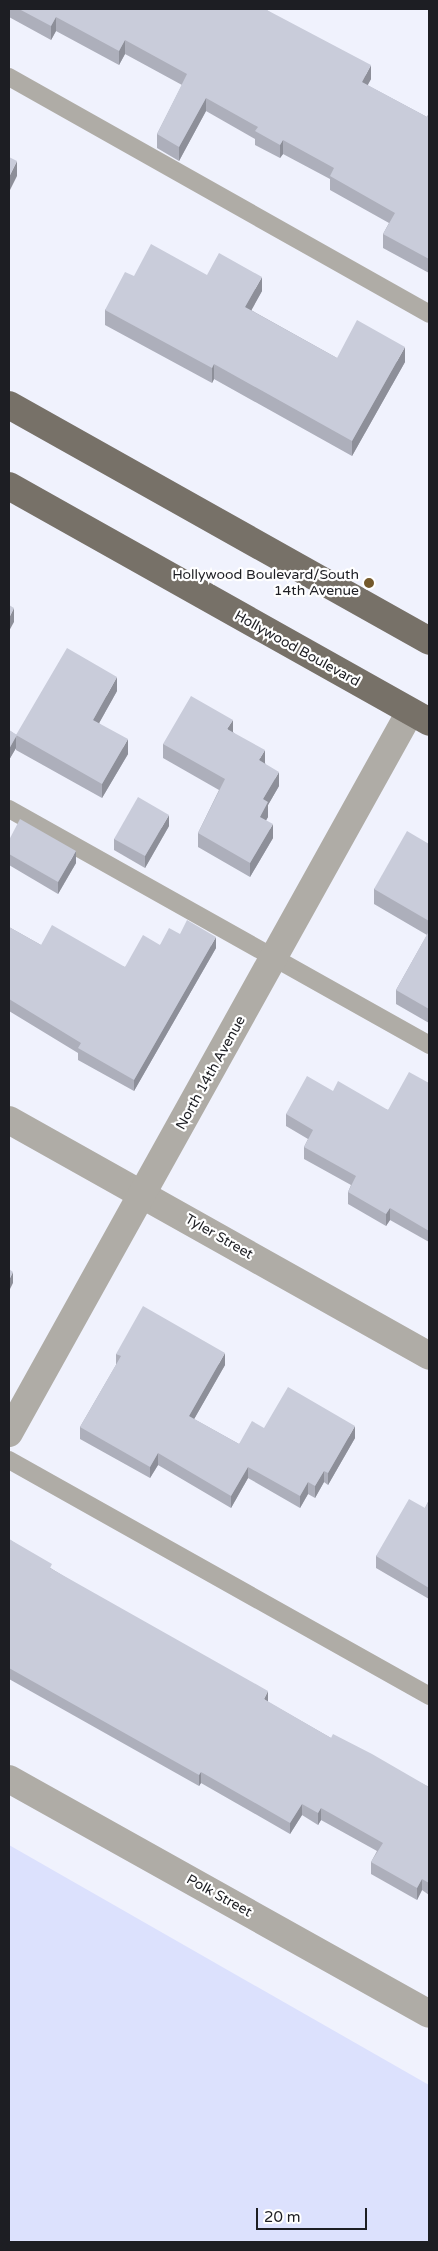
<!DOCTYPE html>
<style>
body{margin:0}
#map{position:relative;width:438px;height:2251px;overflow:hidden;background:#f0f2fd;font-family:"Varela Round",sans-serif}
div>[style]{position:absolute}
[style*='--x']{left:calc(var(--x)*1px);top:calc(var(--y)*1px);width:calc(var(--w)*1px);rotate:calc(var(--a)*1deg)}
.green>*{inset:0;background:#dce1fd}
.service>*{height:18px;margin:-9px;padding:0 9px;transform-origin:9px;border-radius:9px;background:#afaca6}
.minor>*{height:28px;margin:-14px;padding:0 14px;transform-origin:14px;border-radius:14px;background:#afaca6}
.primary>*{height:28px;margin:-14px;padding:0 14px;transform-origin:14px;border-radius:14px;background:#777168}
.wall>*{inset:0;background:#adafbb}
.shaded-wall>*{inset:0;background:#8d8f99}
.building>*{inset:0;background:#c9ccda}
.dots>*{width:14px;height:14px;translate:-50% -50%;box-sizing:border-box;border:2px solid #fff;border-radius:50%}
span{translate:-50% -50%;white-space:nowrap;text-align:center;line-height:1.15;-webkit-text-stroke:4.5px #fff;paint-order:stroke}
.poi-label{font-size:14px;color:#1d1e23}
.right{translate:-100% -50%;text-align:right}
.street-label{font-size:14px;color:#1d1e23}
.frame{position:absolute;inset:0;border:10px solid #1d1e23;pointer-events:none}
.scale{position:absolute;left:256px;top:2208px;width:111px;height:22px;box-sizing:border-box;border:2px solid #1d1e23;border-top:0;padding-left:6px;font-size:15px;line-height:18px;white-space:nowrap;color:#1d1e23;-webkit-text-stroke:4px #fff;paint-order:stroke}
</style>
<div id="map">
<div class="green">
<div style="clip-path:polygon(9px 1845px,429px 2085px,429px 2242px,9px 2242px)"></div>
</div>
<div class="service">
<div style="--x:9;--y:77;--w:482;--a:29.4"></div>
<div style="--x:9;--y:809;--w:482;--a:29.3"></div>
<div style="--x:9;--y:1460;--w:482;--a:29.3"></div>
</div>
<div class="minor">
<div style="--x:9;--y:1120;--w:482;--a:29.3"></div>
<div style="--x:9;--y:1433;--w:825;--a:-60.92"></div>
<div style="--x:9;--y:1779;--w:481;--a:29.2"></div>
</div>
<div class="primary">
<div style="--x:9;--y:405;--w:482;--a:29.3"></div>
<div style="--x:9;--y:486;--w:482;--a:29.3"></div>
</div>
<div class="wall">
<div style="clip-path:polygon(9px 9px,265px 9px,371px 79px,367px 85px,427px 117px,429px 113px,429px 273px,383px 248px,383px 234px,389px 223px,330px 190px,330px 179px,283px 154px,280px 158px,255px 145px,255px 139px,206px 111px,179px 161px,157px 148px,157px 134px,182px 85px,125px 54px,119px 65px,56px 31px,51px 40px,9px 17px)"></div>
<div style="clip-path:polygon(207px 275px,262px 291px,251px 310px,337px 358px,405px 362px,352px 456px,214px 379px,212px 383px,105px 325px,105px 310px,134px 276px)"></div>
<div style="clip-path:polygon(117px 691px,99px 723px,128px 754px,102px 798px,16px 750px,16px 748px,9px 760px,9px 730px,16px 735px)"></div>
<div style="clip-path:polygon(233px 732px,265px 763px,279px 786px,268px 805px,268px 817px,266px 820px,273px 838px,250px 877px,198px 847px,198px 833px,219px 790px,163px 758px,163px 744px)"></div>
<div style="clip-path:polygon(169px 826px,145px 868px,114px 850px,114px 839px)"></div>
<div style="clip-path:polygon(9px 840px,76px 863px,58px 894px,9px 865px)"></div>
<div style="clip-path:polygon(429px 844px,429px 1023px,396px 1004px,396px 990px,427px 935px,374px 904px,374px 889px)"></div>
<div style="clip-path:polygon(9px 927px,41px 945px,125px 967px,160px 945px,180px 934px,216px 948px,134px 1091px,78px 1060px,78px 1053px,9px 1011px)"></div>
<div style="clip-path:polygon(429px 1083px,429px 1242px,390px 1220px,386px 1226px,348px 1204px,348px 1192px,351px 1185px,304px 1159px,304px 1147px,308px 1139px,286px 1126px,286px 1114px,333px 1091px,388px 1110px)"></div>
<div style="clip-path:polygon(116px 1354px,225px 1365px,194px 1419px,239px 1444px,264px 1428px,355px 1438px,328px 1485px,324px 1482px,315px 1498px,308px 1494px,300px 1508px,248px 1478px,231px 1508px,158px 1465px,150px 1478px,80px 1439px,80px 1427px,116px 1365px)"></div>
<div style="clip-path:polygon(429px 1500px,429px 1599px,376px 1568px,376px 1556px,425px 1508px)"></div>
<div style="clip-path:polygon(9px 1539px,52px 1569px,268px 1702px,331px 1738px,429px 1787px,429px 1895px,422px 1890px,417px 1900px,371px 1874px,371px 1862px,377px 1851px,321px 1820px,318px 1825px,302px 1815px,290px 1834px,201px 1783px,199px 1786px,9px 1679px)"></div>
</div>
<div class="shaded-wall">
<div style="clip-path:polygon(56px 17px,56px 31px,51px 40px,51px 26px)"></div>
<div style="clip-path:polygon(125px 40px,125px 54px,119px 65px,119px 51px)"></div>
<div style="clip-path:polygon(371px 65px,371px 79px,362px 96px,362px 82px)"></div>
<div style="clip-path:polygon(206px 98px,206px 111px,179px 161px,179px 147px)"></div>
<div style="clip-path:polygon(283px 140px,283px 154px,280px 158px,280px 145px)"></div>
<div style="clip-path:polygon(17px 161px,17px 176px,9px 192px,9px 177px)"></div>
<div style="clip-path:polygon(262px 277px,262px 291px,245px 322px,245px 307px)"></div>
<div style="clip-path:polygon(405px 347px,405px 362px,352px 456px,352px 441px)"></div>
<div style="clip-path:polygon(214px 364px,214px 379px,212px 383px,212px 368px)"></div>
<div style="clip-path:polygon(14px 608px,14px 622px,9px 631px,9px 618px)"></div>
<div style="clip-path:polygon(117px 677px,117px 691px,93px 734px,93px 720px)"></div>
<div style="clip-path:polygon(233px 720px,233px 734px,227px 729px)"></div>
<div style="clip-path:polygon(16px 736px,16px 748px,9px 760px,9px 749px)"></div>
<div style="clip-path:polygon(128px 739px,128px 754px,102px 798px,102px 784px)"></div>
<div style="clip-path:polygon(265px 750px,265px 765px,259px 760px)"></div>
<div style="clip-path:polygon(279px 772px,279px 786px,268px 805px,268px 817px,260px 831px,260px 817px,263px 799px)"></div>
<div style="clip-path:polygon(169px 815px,169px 826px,145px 868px,145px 856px)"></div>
<div style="clip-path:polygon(273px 824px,273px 838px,250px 877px,250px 863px)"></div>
<div style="clip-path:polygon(76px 851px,76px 863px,58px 894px,58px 882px)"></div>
<div style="clip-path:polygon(216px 937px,216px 948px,134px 1091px,134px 1080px)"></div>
<div style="clip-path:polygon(390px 1208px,390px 1220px,386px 1226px,386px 1214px)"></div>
<div style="clip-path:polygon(13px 1272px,13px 1283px,9px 1291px,9px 1280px)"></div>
<div style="clip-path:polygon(225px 1353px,225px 1365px,189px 1428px,189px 1416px)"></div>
<div style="clip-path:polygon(355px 1426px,355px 1438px,328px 1485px,328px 1473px)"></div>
<div style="clip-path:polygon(158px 1453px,158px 1465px,150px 1478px,150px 1467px)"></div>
<div style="clip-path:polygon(248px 1467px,248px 1478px,231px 1508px,231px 1496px)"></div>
<div style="clip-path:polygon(324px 1471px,324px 1482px,315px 1498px,315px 1486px)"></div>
<div style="clip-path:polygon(308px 1482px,308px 1494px,300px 1508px,300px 1496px)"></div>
<div style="clip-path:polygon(268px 1691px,268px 1703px,264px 1699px)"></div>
<div style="clip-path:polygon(201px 1772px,201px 1783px,199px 1786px,199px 1775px)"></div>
<div style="clip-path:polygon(302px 1804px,302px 1815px,290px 1834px,290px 1823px)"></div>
<div style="clip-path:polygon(321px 1808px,321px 1820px,318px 1825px,318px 1813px)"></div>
<div style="clip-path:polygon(422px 1879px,422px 1890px,417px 1900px,417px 1888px)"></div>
</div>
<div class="building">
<div style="clip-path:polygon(19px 9px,265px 9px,371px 65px,362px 82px,427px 117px,429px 113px,429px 259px,383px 234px,395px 213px,330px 176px,334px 168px,283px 140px,280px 145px,255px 131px,258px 127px,206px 98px,179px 147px,157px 134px,187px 74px,125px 40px,119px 51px,56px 17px,51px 26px)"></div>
<div style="clip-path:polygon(9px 157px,17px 161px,9px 177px)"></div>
<div style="clip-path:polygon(151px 244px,207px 275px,219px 253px,262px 277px,245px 307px,337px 358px,357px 320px,405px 347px,352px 441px,214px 364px,212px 368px,105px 310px,125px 272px,134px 276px)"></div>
<div style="clip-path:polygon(9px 605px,14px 608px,9px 618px)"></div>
<div style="clip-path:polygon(67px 648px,117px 677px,93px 720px,128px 739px,102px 784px,16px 735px)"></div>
<div style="clip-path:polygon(191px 696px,233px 720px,227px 729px,265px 750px,259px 760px,279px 772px,263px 799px,268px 802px,260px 817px,273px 824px,250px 863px,198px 833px,225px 779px,163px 744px)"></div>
<div style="clip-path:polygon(9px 730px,17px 735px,9px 749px)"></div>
<div style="clip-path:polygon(138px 797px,169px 815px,145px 856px,114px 839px)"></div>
<div style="clip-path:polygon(20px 819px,76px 851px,58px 882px,9px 854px,9px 840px)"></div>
<div style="clip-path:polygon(407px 831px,429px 844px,429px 921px,374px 889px)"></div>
<div style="clip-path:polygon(187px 920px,216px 937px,134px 1080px,78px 1048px,81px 1043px,9px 999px,9px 927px,41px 945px,52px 925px,125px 967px,143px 935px,160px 945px,169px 928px,180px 934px)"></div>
<div style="clip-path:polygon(429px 931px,429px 1009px,396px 990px)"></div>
<div style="clip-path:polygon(409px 1072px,429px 1083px,429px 1231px,390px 1208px,386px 1214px,348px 1192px,356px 1176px,304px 1147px,313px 1130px,286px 1114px,307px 1076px,333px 1091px,338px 1081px,388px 1110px)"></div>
<div style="clip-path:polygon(9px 1269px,13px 1272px,9px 1280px)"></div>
<div style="clip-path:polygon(143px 1306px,225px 1353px,189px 1416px,239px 1444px,252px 1421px,264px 1428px,288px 1387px,355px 1426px,328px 1473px,324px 1471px,315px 1486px,308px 1482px,300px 1496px,248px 1467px,231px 1496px,158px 1453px,150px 1467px,80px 1427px,121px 1356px,116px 1354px)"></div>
<div style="clip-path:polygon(409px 1499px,425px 1508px,429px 1500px,429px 1588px,376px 1556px)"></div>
<div style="clip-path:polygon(9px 1539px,52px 1564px,50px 1568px,268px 1691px,264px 1699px,331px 1738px,333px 1734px,372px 1754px,429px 1787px,429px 1883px,422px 1879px,417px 1888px,371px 1862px,383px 1843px,321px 1808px,318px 1813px,302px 1804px,290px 1823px,201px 1772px,199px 1775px,9px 1668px)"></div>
</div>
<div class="dots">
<div style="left:369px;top:583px;background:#74592c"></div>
</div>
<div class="poi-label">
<span class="right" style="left:359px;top:583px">Hollywood Boulevard/South<br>14th Avenue</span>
</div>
<div class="street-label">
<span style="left:297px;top:649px;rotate:29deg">Hollywood Boulevard</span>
<span style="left:211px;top:1073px;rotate:-61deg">North 14th Avenue</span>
<span style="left:219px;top:1237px;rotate:30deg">Tyler Street</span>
<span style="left:219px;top:1896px;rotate:29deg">Polk Street</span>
</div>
<div class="frame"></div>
<div class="scale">20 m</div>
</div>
